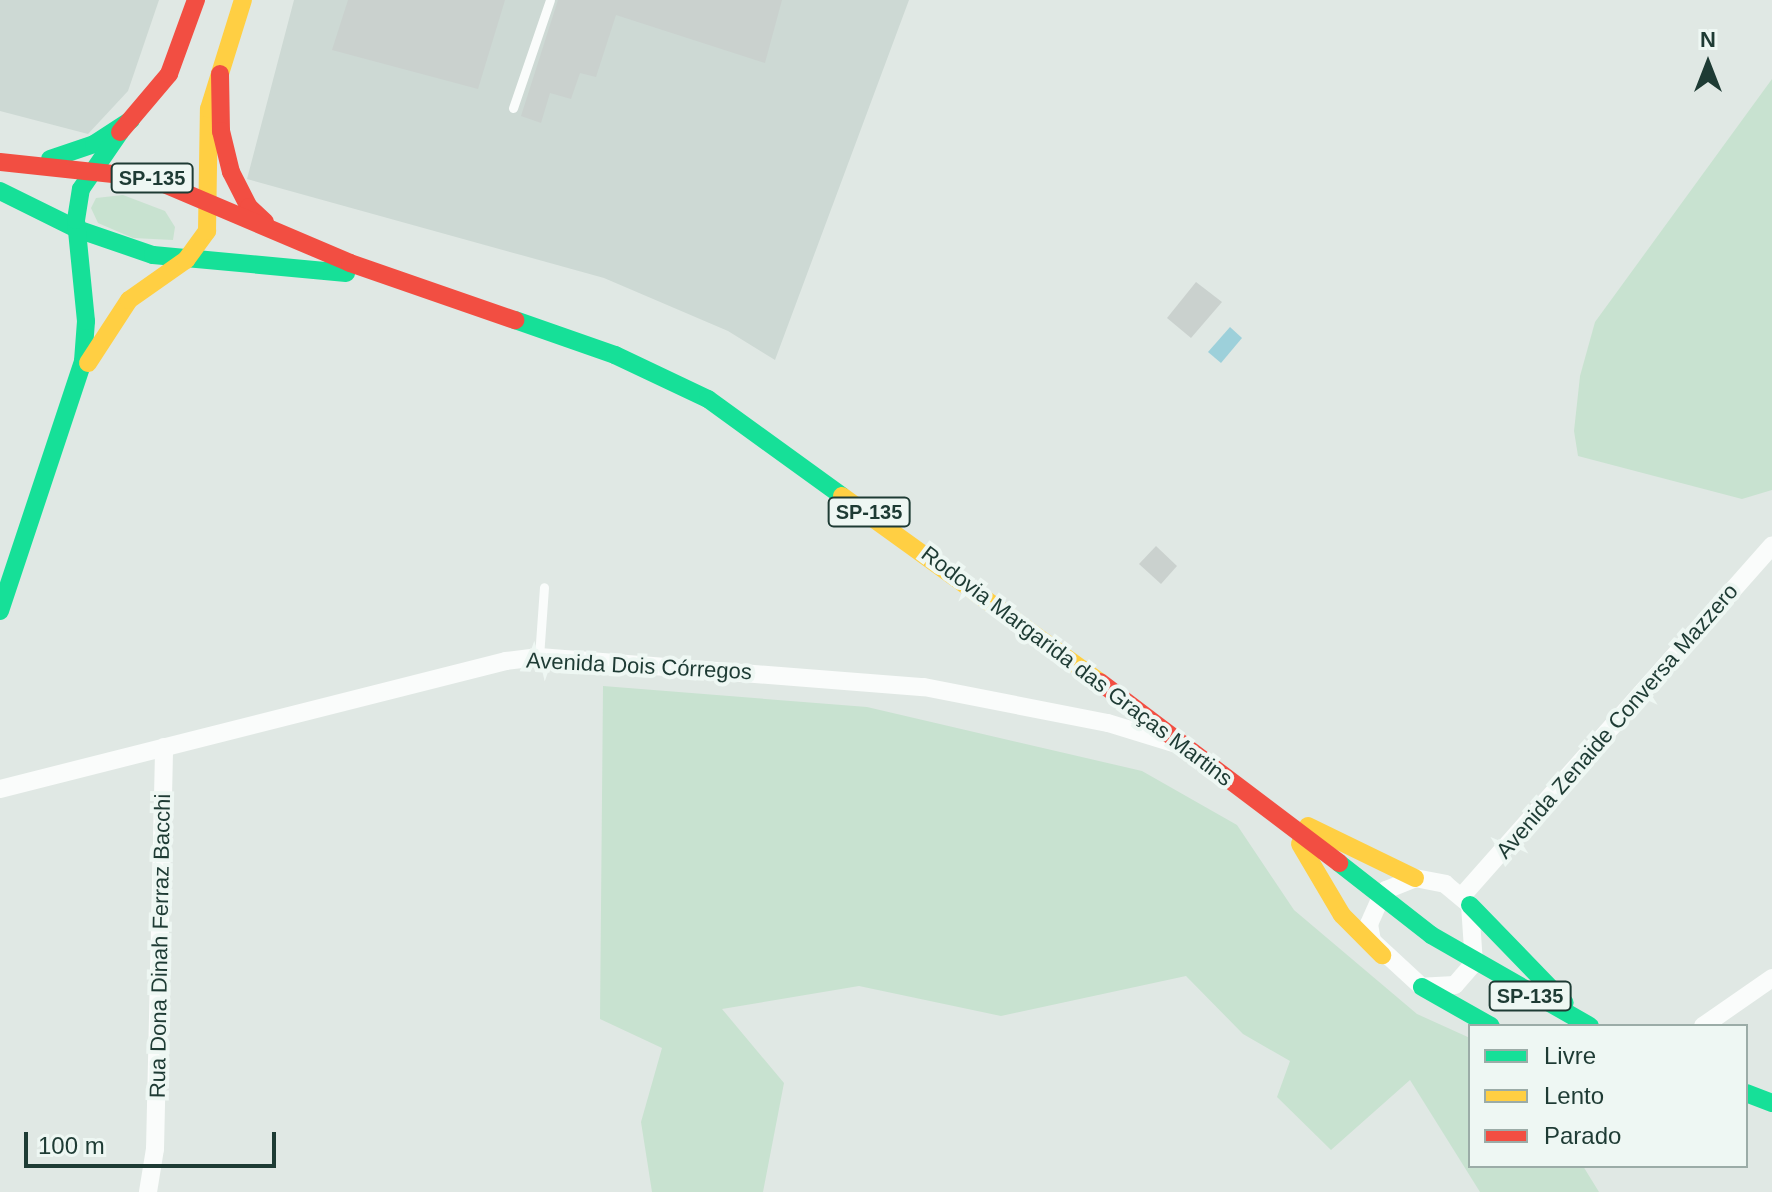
<!DOCTYPE html>
<meta charset="utf-8">
<style>
body{margin:0}
#map{position:relative;width:1772px;height:1192px;overflow:hidden;background:#e0e8e4;font-family:Helvetica,sans-serif}
div>[style]{position:absolute}
[style*='--x']{left:calc(var(--x)*1px);top:calc(var(--y)*1px);width:calc(var(--w)*1px);rotate:calc(var(--a)*1deg)}
.built>*{inset:0;background:#cdd9d4}
.green>*{inset:0;background:#c8e2d0}
.water>*{inset:0;background:#9dd0da}
.building>*{inset:0;background:#cad1ce}
.lane>*{height:9px;margin:-4.5px;padding:0 4.5px;transform-origin:4.5px;border-radius:4.5px;background:#fafcfb}
.street>*{height:18px;margin:-9px;padding:0 9px;transform-origin:9px;border-radius:9px;background:#fafcfb}
.fast>*{height:18px;margin:-9px;padding:0 9px;transform-origin:9px;border-radius:9px;background:#16e098}
.slow>*{height:18px;margin:-9px;padding:0 9px;transform-origin:9px;border-radius:9px;background:#ffcf43}
.jam>*{height:18px;margin:-9px;padding:0 9px;transform-origin:9px;border-radius:9px;background:#f24e42}
span{translate:-50% -50%;white-space:nowrap;text-align:center;line-height:1.15;-webkit-text-stroke:8px #eef7f3;paint-order:stroke}
.shield-label span{padding:2px 6px;background:#eef7f3;border:2px solid;border-radius:6px;-webkit-text-stroke-width:0}
.shield-label{font-size:20px;color:#1e3b34;font-weight:700}
.street-label{font-size:22px;color:#1e3b34}
.legend{position:absolute;left:1468px;top:1024px;width:280px;height:144px;box-sizing:border-box;background:#eef7f3;border:2px solid #9baca7;margin:0;padding:10px 14px;list-style:none;font-size:24px;color:#1e3b34}
.legend li{display:flex;align-items:center;gap:16px;height:40px}
.legend b{width:40px;border:2px solid #9baca7}
.north{position:absolute;left:1668px;top:24px;width:80px;height:80px;-webkit-text-stroke:6px #eef7f3;paint-order:stroke;rotate:0deg;font-size:22px;font-weight:700;line-height:32px;text-align:center;color:#1e3b34}
.north::after{content:'';display:block;margin:auto;width:28px;height:36px;background:#1e3b34;clip-path:polygon(50% 0,100% 100%,50% 72%,0 100%)}
.scale{position:absolute;left:24px;top:1132px;width:252px;height:36px;box-sizing:border-box;border:4px solid #1e3b34;border-top:0;padding-left:10px;font-size:24px;line-height:28px;white-space:nowrap;color:#1e3b34;-webkit-text-stroke:6px #eef7f3;paint-order:stroke}
</style>
<div id="map">
<div class="built">
<div style="clip-path:polygon(0 0,159px 0,128px 91px,88px 134px,0 111px)"></div>
<div style="clip-path:polygon(294px 0,909px 0,775px 360px,728px 331px,604px 278px,247px 179px)"></div>
</div>
<div class="green">
<div style="clip-path:polygon(1772px 79px,1772px 490px,1742px 499px,1578px 456px,1574px 431px,1580px 376px,1595px 322px)"></div>
<div style="clip-path:polygon(123px 195px,165px 211px,175px 227px,173px 240px,133px 238px,98px 223px,91px 208px,96px 198px)"></div>
<div style="clip-path:polygon(603px 686px,867px 707px,1142px 771px,1237px 825px,1294px 910px,1417px 1014px,1470px 1038px,1470px 1166px,1583px 1166px,1599px 1192px,1480px 1192px,1410px 1080px,1331px 1150px,1277px 1097px,1290px 1061px,1243px 1034px,1186px 976px,1001px 1016px,859px 986px,722px 1009px,784px 1083px,763px 1192px,652px 1192px,641px 1122px,662px 1048px,600px 1019px)"></div>
</div>
<div class="water">
<div style="clip-path:polygon(1230px 327px,1242px 338px,1221px 363px,1208px 352px)"></div>
</div>
<div class="building">
<div style="clip-path:polygon(348px 0,505px 0,478px 89px,332px 50px)"></div>
<div style="clip-path:polygon(558px 0,782px 0,765px 63px,616px 15px,596px 77px,580px 73px,571px 99px,550px 93px,541px 123px,521px 116px)"></div>
<div style="clip-path:polygon(1196px 282px,1222px 302px,1191px 338px,1167px 318px)"></div>
<div style="clip-path:polygon(1156px 546px,1177px 566px,1161px 584px,1139px 564px)"></div>
</div>
<div class="lane">
<div style="--x:513;--y:108;--w:114;--a:-71.1"></div>
<div style="--x:539;--y:657;--w:70;--a:-85.9"></div>
</div>
<div class="street">
<div style="--x:0;--y:789;--w:522;--a:-14.2"></div>
<div style="--x:506;--y:661;--w:33;--a:-7"></div>
<div style="--x:539;--y:657;--w:386;--a:4.5"></div>
<div style="--x:924;--y:687;--w:187;--a:11.1"></div>
<div style="--x:1108;--y:723;--w:68;--a:17.1"></div>
<div style="--x:1415;--y:878;--w:31;--a:11"></div>
<div style="--x:1445;--y:884;--w:33;--a:40"></div>
<div style="--x:1470;--y:905;--w:58;--a:86.1"></div>
<div style="--x:1474;--y:963;--w:29;--a:131"></div>
<div style="--x:1455;--y:985;--w:33;--a:177"></div>
<div style="--x:1422;--y:987;--w:68;--a:-137.4"></div>
<div style="--x:1372;--y:941;--w:17;--a:-100"></div>
<div style="--x:1369;--y:924;--w:27;--a:-66"></div>
<div style="--x:1380;--y:899;--w:11;--a:-56"></div>
<div style="--x:1386;--y:890;--w:31;--a:-22"></div>
<div style="--x:1462;--y:896;--w:468;--a:-48.5"></div>
<div style="--x:1703;--y:1026;--w:84;--a:-34.8"></div>
<div style="--x:148;--y:1192;--w:44;--a:-80.8"></div>
<div style="--x:155;--y:1149;--w:402;--a:-88.7"></div>
</div>
<div class="fast">
<div style="--x:50;--y:159;--w:46;--a:-18.8"></div>
<div style="--x:94;--y:144;--w:44;--a:-33"></div>
<div style="--x:0;--y:191;--w:86;--a:26.3"></div>
<div style="--x:77;--y:229;--w:80;--a:18.9"></div>
<div style="--x:153;--y:255;--w:194;--a:5.3"></div>
<div style="--x:515;--y:320;--w:106;--a:19.3"></div>
<div style="--x:615;--y:355;--w:103;--a:25.3"></div>
<div style="--x:708;--y:399;--w:165;--a:35.9"></div>
<div style="--x:0;--y:611;--w:263;--a:-71.6"></div>
<div style="--x:83;--y:361;--w:40;--a:-85.7"></div>
<div style="--x:86;--y:321;--w:101;--a:-95.7"></div>
<div style="--x:76;--y:220;--w:31;--a:-81"></div>
<div style="--x:81;--y:189;--w:69;--a:-55.6"></div>
<div style="--x:1339;--y:863;--w:117;--a:38"></div>
<div style="--x:1431;--y:935;--w:183;--a:29.8"></div>
<div style="--x:1470;--y:905;--w:136;--a:45.9"></div>
<div style="--x:1422;--y:987;--w:79;--a:29.5"></div>
<div style="--x:1746;--y:1093;--w:28;--a:21"></div>
</div>
<div class="slow">
<div style="--x:88;--y:363;--w:75;--a:-56.9"></div>
<div style="--x:129;--y:300;--w:70;--a:-35.1"></div>
<div style="--x:186;--y:260;--w:36;--a:-54"></div>
<div style="--x:207;--y:231;--w:122;--a:-89.1"></div>
<div style="--x:209;--y:109;--w:114;--a:-72.7"></div>
<div style="--x:842;--y:496;--w:318;--a:35.8"></div>
<div style="--x:1308;--y:826;--w:119;--a:25.9"></div>
<div style="--x:1300;--y:844;--w:82;--a:59.4"></div>
<div style="--x:1342;--y:915;--w:57;--a:45"></div>
</div>
<div class="jam">
<div style="--x:220;--y:74;--w:57;--a:89"></div>
<div style="--x:221;--y:131;--w:42;--a:76.3"></div>
<div style="--x:231;--y:172;--w:39;--a:63"></div>
<div style="--x:249;--y:207;--w:22;--a:43"></div>
<div style="--x:120;--y:132;--w:76;--a:-49.8"></div>
<div style="--x:169;--y:74;--w:79;--a:-70"></div>
<div style="--x:0;--y:162;--w:151;--a:6.1"></div>
<div style="--x:150;--y:178;--w:217;--a:23"></div>
<div style="--x:350;--y:263;--w:175;--a:19.1"></div>
<div style="--x:1100;--y:682;--w:300;--a:37.1"></div>
</div>
<div class="shield-label">
<span style="left:152px;top:178px">SP-135</span>
<span style="left:869px;top:512px">SP-135</span>
<span style="left:1530px;top:996px">SP-135</span>
</div>
<div class="street-label">
<span style="left:639px;top:666px;rotate:3deg">Avenida Dois Córregos</span>
<span style="left:1077px;top:666px;rotate:37deg">Rodovia Margarida das Graças Martins</span>
<span style="left:1617px;top:721px;rotate:-49deg">Avenida Zenaide Conversa Mazzero</span>
<span style="left:160px;top:946px;rotate:-89deg">Rua Dona Dinah Ferraz Bacchi</span>
</div>
<ul class="legend">
<li><b style="height:10px;background:#16e098"></b>Livre</li>
<li><b style="height:10px;background:#ffcf43"></b>Lento</li>
<li><b style="height:10px;background:#f24e42"></b>Parado</li>
</ul>
<div class="north">N</div>
<div class="scale">100 m</div>
</div>
